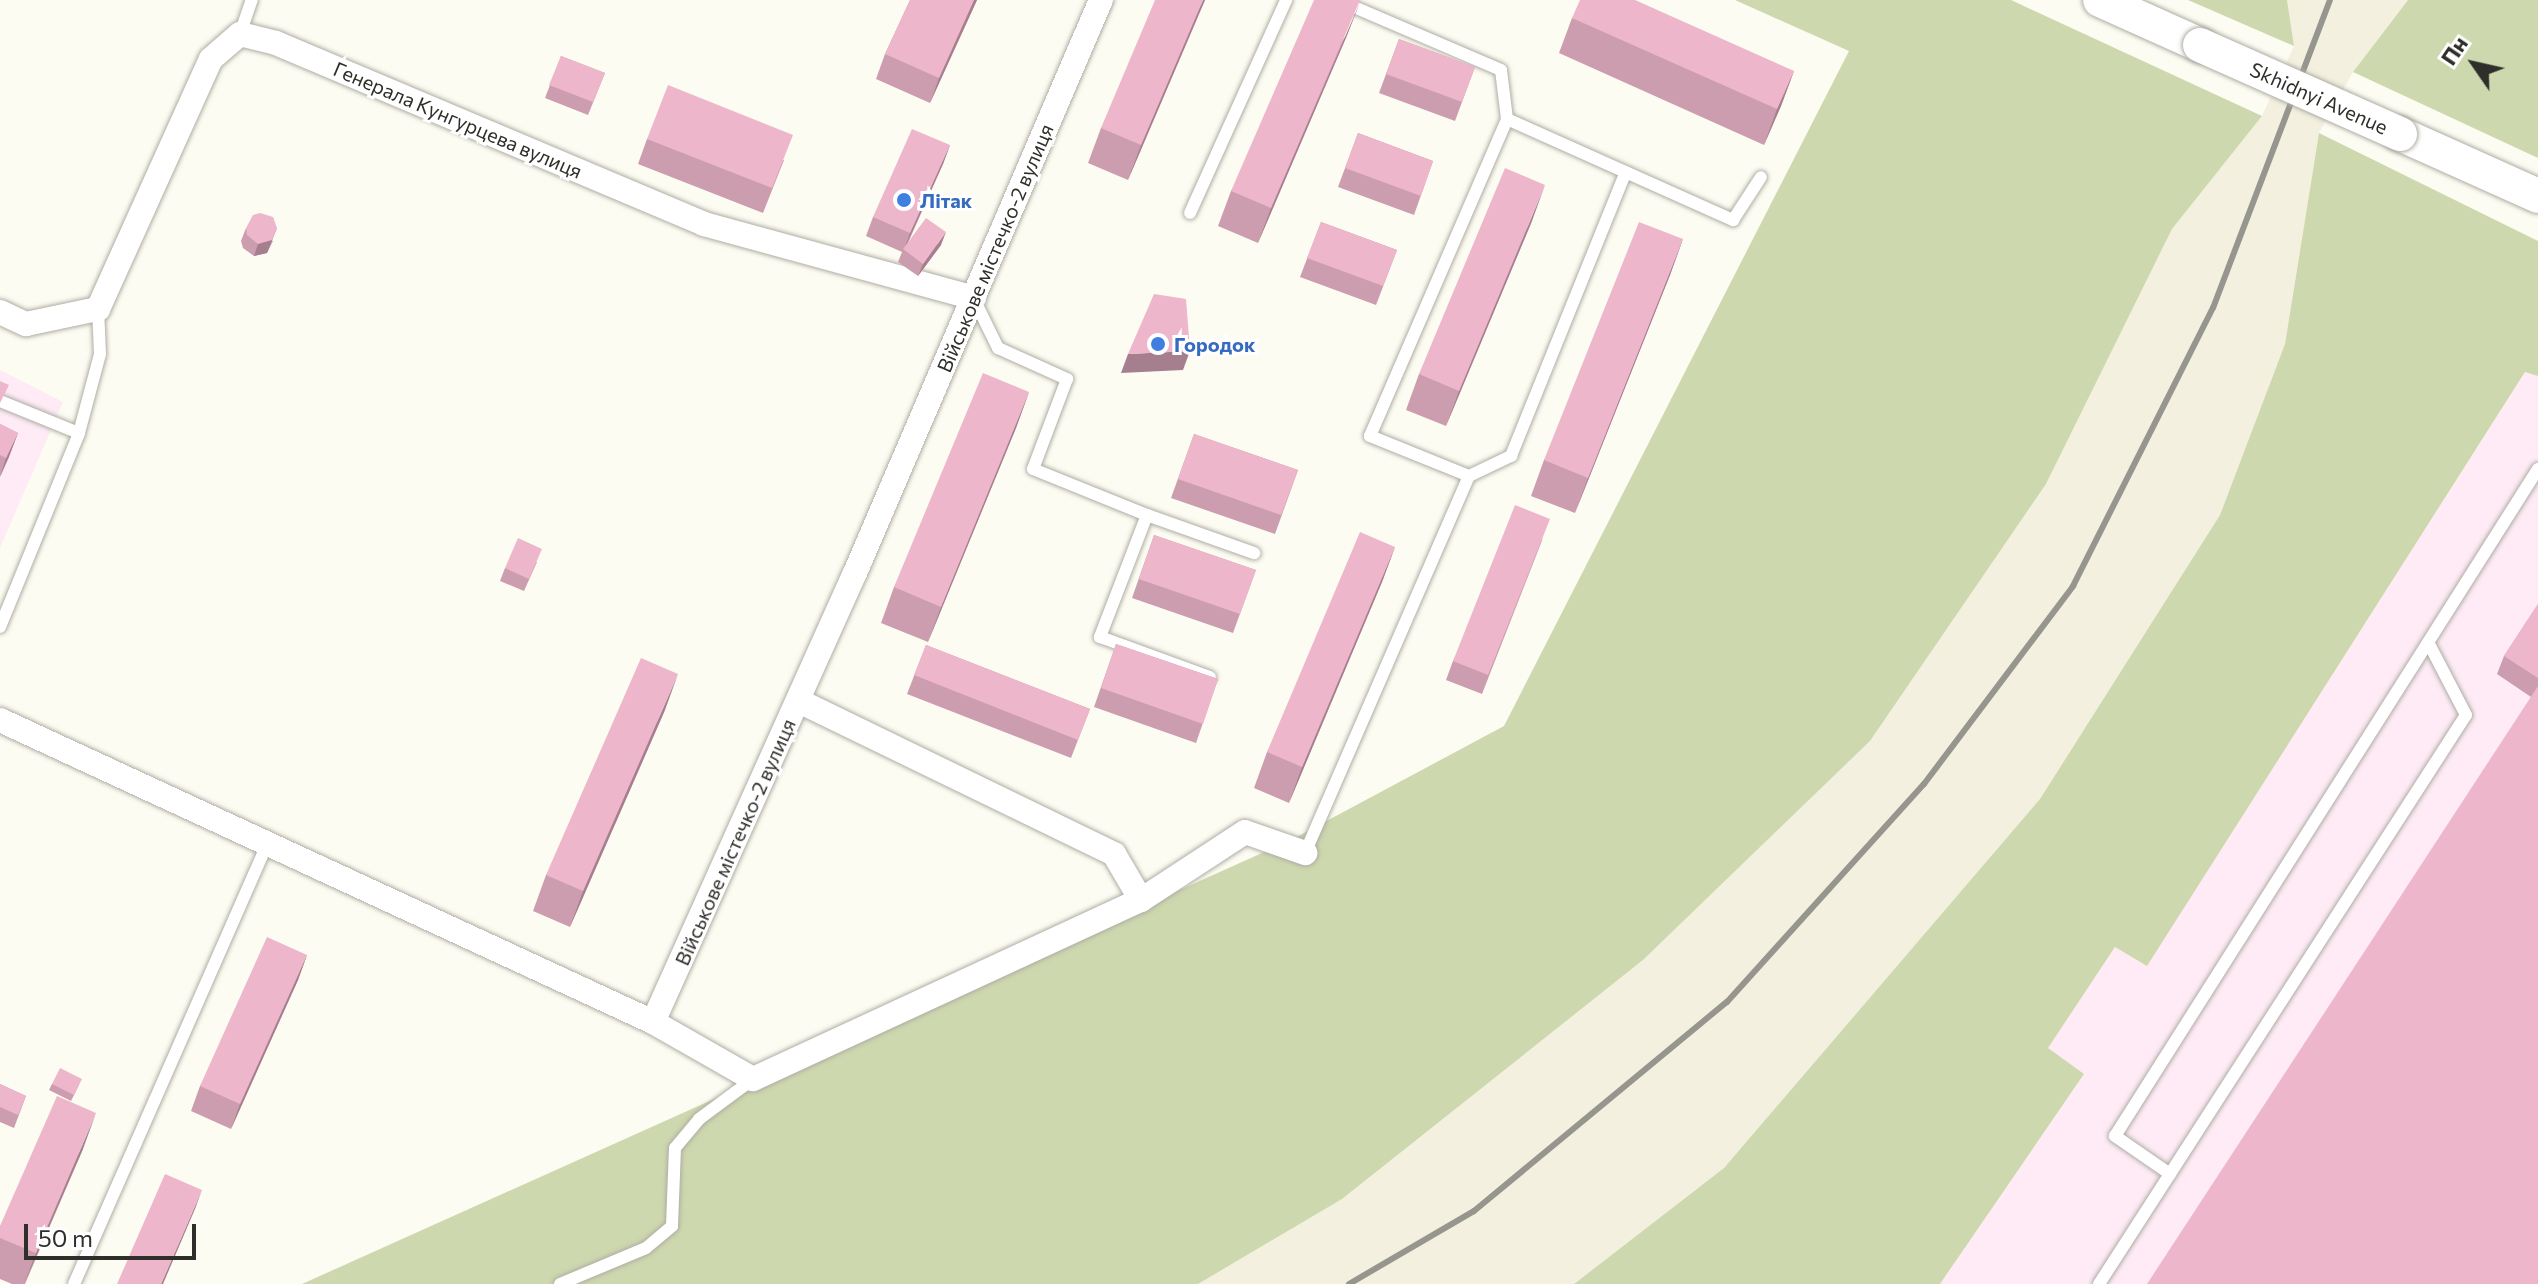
<!DOCTYPE html>
<meta charset="utf-8">
<style>
body{margin:0}
#map{position:relative;width:2538px;height:1284px;overflow:hidden;background:#fdfcf2;font-family:Commissioner,sans-serif}
div>[style]{position:absolute}
[style*='--x']{left:calc(var(--x)*1px);top:calc(var(--y)*1px);width:calc(var(--w)*1px);rotate:calc(var(--a)*1deg)}
.industrial>*{inset:0;background:#feebf5}
.built>*{inset:0;background:#f3f0df}
.green>*{inset:0;background:#ced8ae}
.roads{filter:drop-shadow(0 0 2px #afada4) drop-shadow(0 0 2px #afada4)}
.lane>*{height:12px;margin:-6px;padding:0 6px;transform-origin:6px;border-radius:6px;background:#fff}
.street>*{height:24px;margin:-12px;padding:0 12px;transform-origin:12px;border-radius:12px;background:#fff}
.secondary>*{height:34px;margin:-17px;padding:0 17px;transform-origin:17px;border-radius:17px;background:#fff}
.rail>*{height:6px;margin:-3px;padding:0 3px;transform-origin:3px;border-radius:3px;background:#96968f}
.bridges{filter:drop-shadow(0 0 2px #afada4) drop-shadow(0 0 2px #afada4)}
.secondary-bridge>*{height:34px;margin:-17px;padding:0 17px;transform-origin:17px;border-radius:17px;background:#fff}
.wall>*{inset:0;background:#cc9daf}
.shaded-wall>*{inset:0;background:#a67f8e}
.building>*{inset:0;background:#edb6cb}
.dots>*{width:22px;height:22px;translate:-50% -50%;box-sizing:border-box;border:4px solid #fff;border-radius:50%}
span{translate:-50% -50%;white-space:nowrap;text-align:center;line-height:1.15;-webkit-text-stroke:6px #fff;paint-order:stroke}
.street-label{font-size:20px;color:#2e2e2a}
.shop-label{font-size:20px;color:#366cbe;font-weight:700}
.left{translate:0 -50%;text-align:left}
.north{position:absolute;left:2434px;top:24px;width:80px;height:80px;-webkit-text-stroke:6px #fff;paint-order:stroke;rotate:304deg;font-size:22px;font-weight:700;line-height:32px;text-align:center;color:#2e2e2a}
.north::after{content:'';display:block;margin:auto;width:28px;height:36px;background:#2e2e2a;clip-path:polygon(50% 0,100% 100%,50% 72%,0 100%)}
.scale{position:absolute;left:24px;top:1224px;width:172px;height:36px;box-sizing:border-box;border:4px solid #2e2e2a;border-top:0;padding-left:10px;font-size:24px;line-height:28px;white-space:nowrap;color:#2e2e2a;-webkit-text-stroke:6px #fff;paint-order:stroke}
</style>
<div id="map">
<div class="industrial">
<div style="clip-path:polygon(0 370px,63px 402px,0 548px)"></div>
<div style="clip-path:polygon(2526px 371px,2538px 376px,2538px 1284px,1940px 1284px,2084px 1074px,2047px 1048px,2116px 946px,2147px 965px)"></div>
</div>
<div class="built">
<div style="clip-path:polygon(2287px 0,2408px 0,2353px 72px,2319px 133px,2285px 344px,2220px 515px,2040px 799px,1724px 1168px,1574px 1284px,1198px 1284px,1342px 1199px,1643px 960px,1870px 741px,2046px 484px,2172px 229px,2262px 116px,2294px 46px)"></div>
</div>
<div class="green">
<div style="clip-path:polygon(1735px 0,2011px 0,2262px 116px,2172px 229px,2046px 484px,1870px 741px,1643px 960px,1342px 1199px,1198px 1284px,302px 1284px,1291px 840px,1504px 726px,1849px 51px)"></div>
<div style="clip-path:polygon(2188px 0,2287px 0,2294px 46px)"></div>
<div style="clip-path:polygon(2408px 0,2538px 0,2538px 158px,2353px 72px)"></div>
<div style="clip-path:polygon(2319px 133px,2538px 241px,2538px 376px,2525px 372px,2147px 966px,2115px 947px,2048px 1048px,2084px 1074px,1940px 1284px,1574px 1284px,1724px 1168px,2040px 799px,2220px 515px,2285px 344px)"></div>
</div>
<div class="roads">
<div class="lane">
<div style="--x:240;--y:34;--w:36;--a:-71"></div>
<div style="--x:1507;--y:119;--w:248;--a:24.1"></div>
<div style="--x:1733;--y:220;--w:51;--a:-56.9"></div>
<div style="--x:1190;--y:213;--w:234;--a:-65.7"></div>
<div style="--x:974;--y:299;--w:55;--a:63.9"></div>
<div style="--x:998;--y:348;--w:76;--a:24.2"></div>
<div style="--x:1067;--y:379;--w:96;--a:110.7"></div>
<div style="--x:1033;--y:469;--w:123;--a:22"></div>
<div style="--x:1147;--y:515;--w:131;--a:111.1"></div>
<div style="--x:1100;--y:637;--w:117;--a:20"></div>
<div style="--x:0;--y:401;--w:85;--a:22.1"></div>
<div style="--x:1469;--y:476;--w:47;--a:-25.5"></div>
<div style="--x:1511;--y:456;--w:306;--a:-68"></div>
<div style="--x:1147;--y:515;--w:114;--a:19.6"></div>
<div style="--x:0;--y:627;--w:209;--a:-67.8"></div>
<div style="--x:79;--y:433;--w:82;--a:-75.1"></div>
<div style="--x:100;--y:354;--w:45;--a:-92.5"></div>
<div style="--x:1305;--y:853;--w:411;--a:-66.5"></div>
<div style="--x:1469;--y:476;--w:107;--a:-158"></div>
<div style="--x:1370;--y:436;--w:345;--a:-66.6"></div>
<div style="--x:1507;--y:119;--w:49;--a:-97"></div>
<div style="--x:1501;--y:70;--w:177;--a:-156.8"></div>
<div style="--x:2170;--y:1174;--w:67;--a:-145.4"></div>
<div style="--x:2115;--y:1136;--w:790;--a:-57.62"></div>
<div style="--x:74;--y:1284;--w:478;--a:-66.3"></div>
<div style="--x:560;--y:1284;--w:93;--a:-22.7"></div>
<div style="--x:646;--y:1248;--w:34;--a:-40"></div>
<div style="--x:672;--y:1226;--w:78;--a:-87.8"></div>
<div style="--x:675;--y:1148;--w:38;--a:-50"></div>
<div style="--x:699;--y:1119;--w:67;--a:-36.5"></div>
<div style="--x:2099;--y:1284;--w:677;--a:-57.18"></div>
<div style="--x:2466;--y:715;--w:82;--a:-117.5"></div>
</div>
<div class="street">
<div style="--x:0;--y:312;--w:29;--a:25"></div>
<div style="--x:26;--y:324;--w:74;--a:-11.8"></div>
<div style="--x:98;--y:309;--w:274;--a:-65.7"></div>
<div style="--x:211;--y:59;--w:38;--a:-41"></div>
<div style="--x:240;--y:34;--w:37;--a:14"></div>
<div style="--x:276;--y:43;--w:465;--a:22.9"></div>
<div style="--x:704;--y:224;--w:280;--a:15.3"></div>
<div style="--x:0;--y:720;--w:719;--a:24.82"></div>
<div style="--x:653;--y:1022;--w:492;--a:-65.8"></div>
<div style="--x:855;--y:573;--w:624;--a:-66.77"></div>
<div style="--x:1141;--y:900;--w:124;--a:-33.2"></div>
<div style="--x:1245;--y:832;--w:64;--a:19.3"></div>
<div style="--x:653;--y:1022;--w:115;--a:29.7"></div>
<div style="--x:753;--y:1079;--w:427;--a:-24.8"></div>
<div style="--x:1141;--y:900;--w:53;--a:-120.4"></div>
<div style="--x:1114;--y:854;--w:350;--a:-154.1"></div>
</div>
<div class="secondary">
<div style="--x:2100;--y:0;--w:110;--a:24.2"></div>
<div style="--x:2400;--y:134;--w:151;--a:24.2"></div>
</div>
</div>
<div class="rail">
<div style="--x:1349;--y:1284;--w:145;--a:-30.3"></div>
<div style="--x:1474;--y:1211;--w:328;--a:-39.6"></div>
<div style="--x:1727;--y:1002;--w:294;--a:-47.9"></div>
<div style="--x:1924;--y:784;--w:248;--a:-53"></div>
<div style="--x:2073;--y:586;--w:311;--a:-63.3"></div>
<div style="--x:2213;--y:308;--w:329;--a:-69.2"></div>
</div>
<div class="bridges">
<div class="secondary-bridge">
<div style="--x:2200;--y:45;--w:219;--a:24"></div>
</div>
</div>
<div class="wall">
<div style="clip-path:polygon(910px 0,977px 0,930px 103px,876px 79px,885px 54px)"></div>
<div style="clip-path:polygon(1205px 0,1128px 180px,1088px 163px,1101px 128px)"></div>
<div style="clip-path:polygon(1572px 18px,1794px 71px,1781px 106px,1764px 145px,1559px 53px)"></div>
<div style="clip-path:polygon(1348px 33px,1258px 243px,1218px 226px,1231px 191px)"></div>
<div style="clip-path:polygon(1399px 39px,1475px 67px,1455px 121px,1379px 93px)"></div>
<div style="clip-path:polygon(561px 56px,605px 73px,588px 115px,545px 98px)"></div>
<div style="clip-path:polygon(1358px 133px,1433px 161px,1414px 215px,1338px 187px)"></div>
<div style="clip-path:polygon(647px 139px,784px 160px,763px 213px,638px 164px)"></div>
<div style="clip-path:polygon(950px 145px,943px 164px,908px 243px,941px 245px,918px 276px,898px 262px,902px 252px,866px 236px,873px 217px)"></div>
<div style="clip-path:polygon(1532px 221px,1446px 426px,1406px 410px,1419px 374px)"></div>
<div style="clip-path:polygon(1321px 222px,1397px 250px,1376px 305px,1300px 277px)"></div>
<div style="clip-path:polygon(246px 228px,273px 241px,267px 253px,254px 256px,243px 248px,241px 241px)"></div>
<div style="clip-path:polygon(1683px 239px,1670px 275px,1575px 513px,1531px 496px,1544px 460px)"></div>
<div style="clip-path:polygon(1029px 392px,1016px 428px,928px 642px,881px 623px,894px 587px)"></div>
<div style="clip-path:polygon(0 424px,18px 433px,0 477px)"></div>
<div style="clip-path:polygon(1194px 434px,1298px 470px,1275px 534px,1171px 498px)"></div>
<div style="clip-path:polygon(1154px 535px,1256px 570px,1233px 633px,1132px 598px)"></div>
<div style="clip-path:polygon(1543px 538px,1482px 694px,1446px 680px,1453px 661px)"></div>
<div style="clip-path:polygon(1395px 547px,1382px 582px,1289px 803px,1254px 788px,1267px 752px)"></div>
<div style="clip-path:polygon(537px 562px,524px 591px,500px 581px,505px 568px)"></div>
<div style="clip-path:polygon(2538px 604px,2538px 1284px,2531px 697px,2497px 674px,2504px 656px)"></div>
<div style="clip-path:polygon(1116px 644px,1218px 679px,1196px 743px,1094px 707px)"></div>
<div style="clip-path:polygon(926px 645px,1090px 709px,1071px 758px,907px 694px)"></div>
<div style="clip-path:polygon(665px 710px,570px 927px,533px 911px,546px 875px)"></div>
<div style="clip-path:polygon(307px 955px,298px 980px,231px 1129px,191px 1111px,200px 1086px)"></div>
<div style="clip-path:polygon(0 1084px,26px 1096px,14px 1128px,0 1122px)"></div>
<div style="clip-path:polygon(52px 1084px,79px 1085px,71px 1101px,49px 1090px)"></div>
<div style="clip-path:polygon(83px 1149px,25px 1284px,12px 1284px,0 1279px,0 1226px)"></div>
</div>
<div class="shaded-wall">
<div style="clip-path:polygon(974px 0,977px 0,930px 103px,939px 78px)"></div>
<div style="clip-path:polygon(1203px 0,1205px 0,1128px 180px,1141px 145px)"></div>
<div style="clip-path:polygon(1361px 0,1348px 33px,1258px 243px,1271px 208px)"></div>
<div style="clip-path:polygon(1794px 71px,1781px 106px,1764px 145px,1777px 109px)"></div>
<div style="clip-path:polygon(950px 145px,943px 164px,903px 252px,910px 233px)"></div>
<div style="clip-path:polygon(1545px 185px,1532px 221px,1446px 426px,1459px 391px)"></div>
<div style="clip-path:polygon(277px 228px,267px 253px,254px 256px,258px 244px)"></div>
<div style="clip-path:polygon(946px 232px,941px 245px,918px 276px,923px 264px)"></div>
<div style="clip-path:polygon(1683px 239px,1670px 275px,1575px 513px,1588px 478px)"></div>
<div style="clip-path:polygon(1190px 351px,1183px 370px,1121px 373px,1128px 354px)"></div>
<div style="clip-path:polygon(1029px 392px,1016px 428px,928px 642px,941px 607px)"></div>
<div style="clip-path:polygon(18px 433px,9px 457px,0 477px,6px 458px)"></div>
<div style="clip-path:polygon(1395px 547px,1382px 582px,1289px 803px,1302px 767px)"></div>
<div style="clip-path:polygon(678px 674px,665px 710px,570px 927px,583px 891px)"></div>
<div style="clip-path:polygon(307px 955px,298px 980px,231px 1129px,240px 1104px)"></div>
<div style="clip-path:polygon(96px 1113px,83px 1149px,24px 1284px,36px 1253px)"></div>
<div style="clip-path:polygon(202px 1190px,195px 1209px,163px 1284px,161px 1284px)"></div>
</div>
<div class="building">
<div style="clip-path:polygon(910px 0,974px 0,939px 78px,885px 54px)"></div>
<div style="clip-path:polygon(1155px 0,1203px 0,1141px 145px,1101px 128px)"></div>
<div style="clip-path:polygon(1314px 0,1360px 0,1271px 208px,1231px 191px)"></div>
<div style="clip-path:polygon(1580px 0,1635px 0,1794px 71px,1777px 109px,1572px 18px)"></div>
<div style="clip-path:polygon(1399px 39px,1475px 67px,1462px 102px,1386px 74px)"></div>
<div style="clip-path:polygon(561px 56px,605px 73px,593px 102px,549px 85px)"></div>
<div style="clip-path:polygon(668px 85px,793px 135px,772px 188px,647px 139px)"></div>
<div style="clip-path:polygon(912px 129px,950px 145px,910px 233px,873px 217px)"></div>
<div style="clip-path:polygon(1358px 133px,1433px 161px,1421px 196px,1345px 168px)"></div>
<div style="clip-path:polygon(1505px 168px,1545px 185px,1459px 391px,1419px 374px)"></div>
<div style="clip-path:polygon(260px 213px,273px 217px,277px 228px,272px 240px,258px 244px,247px 235px,246px 228px,253px 215px)"></div>
<div style="clip-path:polygon(926px 218px,946px 232px,923px 264px,903px 249px)"></div>
<div style="clip-path:polygon(1321px 222px,1397px 250px,1383px 286px,1307px 258px)"></div>
<div style="clip-path:polygon(1639px 222px,1683px 239px,1588px 478px,1544px 460px)"></div>
<div style="clip-path:polygon(1154px 294px,1186px 299px,1190px 351px,1128px 354px)"></div>
<div style="clip-path:polygon(983px 373px,1029px 392px,941px 607px,894px 587px)"></div>
<div style="clip-path:polygon(0 381px,9px 385px,0 403px)"></div>
<div style="clip-path:polygon(0 424px,18px 433px,6px 458px,0 455px)"></div>
<div style="clip-path:polygon(1194px 434px,1298px 470px,1281px 515px,1178px 479px)"></div>
<div style="clip-path:polygon(1515px 505px,1550px 519px,1488px 675px,1453px 661px)"></div>
<div style="clip-path:polygon(1360px 532px,1395px 547px,1302px 767px,1267px 752px)"></div>
<div style="clip-path:polygon(1154px 535px,1256px 570px,1240px 614px,1139px 579px)"></div>
<div style="clip-path:polygon(518px 538px,542px 549px,529px 579px,505px 568px)"></div>
<div style="clip-path:polygon(2538px 604px,2538px 678px,2504px 656px)"></div>
<div style="clip-path:polygon(1116px 644px,1218px 679px,1203px 724px,1101px 688px)"></div>
<div style="clip-path:polygon(926px 645px,1090px 709px,1078px 740px,914px 675px)"></div>
<div style="clip-path:polygon(641px 658px,678px 674px,583px 891px,546px 875px)"></div>
<div style="clip-path:polygon(2538px 686px,2538px 1284px,2147px 1284px)"></div>
<div style="clip-path:polygon(267px 937px,307px 955px,240px 1104px,200px 1086px)"></div>
<div style="clip-path:polygon(60px 1068px,82px 1079px,74px 1095px,52px 1084px)"></div>
<div style="clip-path:polygon(0 1084px,26px 1096px,18px 1115px,0 1107px)"></div>
<div style="clip-path:polygon(57px 1096px,96px 1113px,36px 1253px,0 1238px,0 1226px)"></div>
<div style="clip-path:polygon(165px 1174px,202px 1190px,161px 1284px,117px 1284px)"></div>
</div>
<div class="dots">
<div style="left:904px;top:200px;background:#3f7fe0"></div>
<div style="left:1158px;top:344px;background:#3f7fe0"></div>
</div>
<div class="street-label">
<span style="left:2319px;top:98px;rotate:24deg">Skhidnyi Avenue</span>
<span style="left:458px;top:120px;rotate:23deg">Генерала Кунгурцева вулиця</span>
<span style="left:995px;top:248px;rotate:-67deg">Військове містечко-2 вулиця</span>
<span style="left:735px;top:842px;rotate:-66deg">Військове містечко-2 вулиця</span>
</div>
<div class="shop-label">
<span class="left" style="left:920px;top:200px">Літак</span>
<span class="left" style="left:1174px;top:344px">Городок</span>
</div>
<div class="north">Пн</div>
<div class="scale">50 m</div>
</div>
